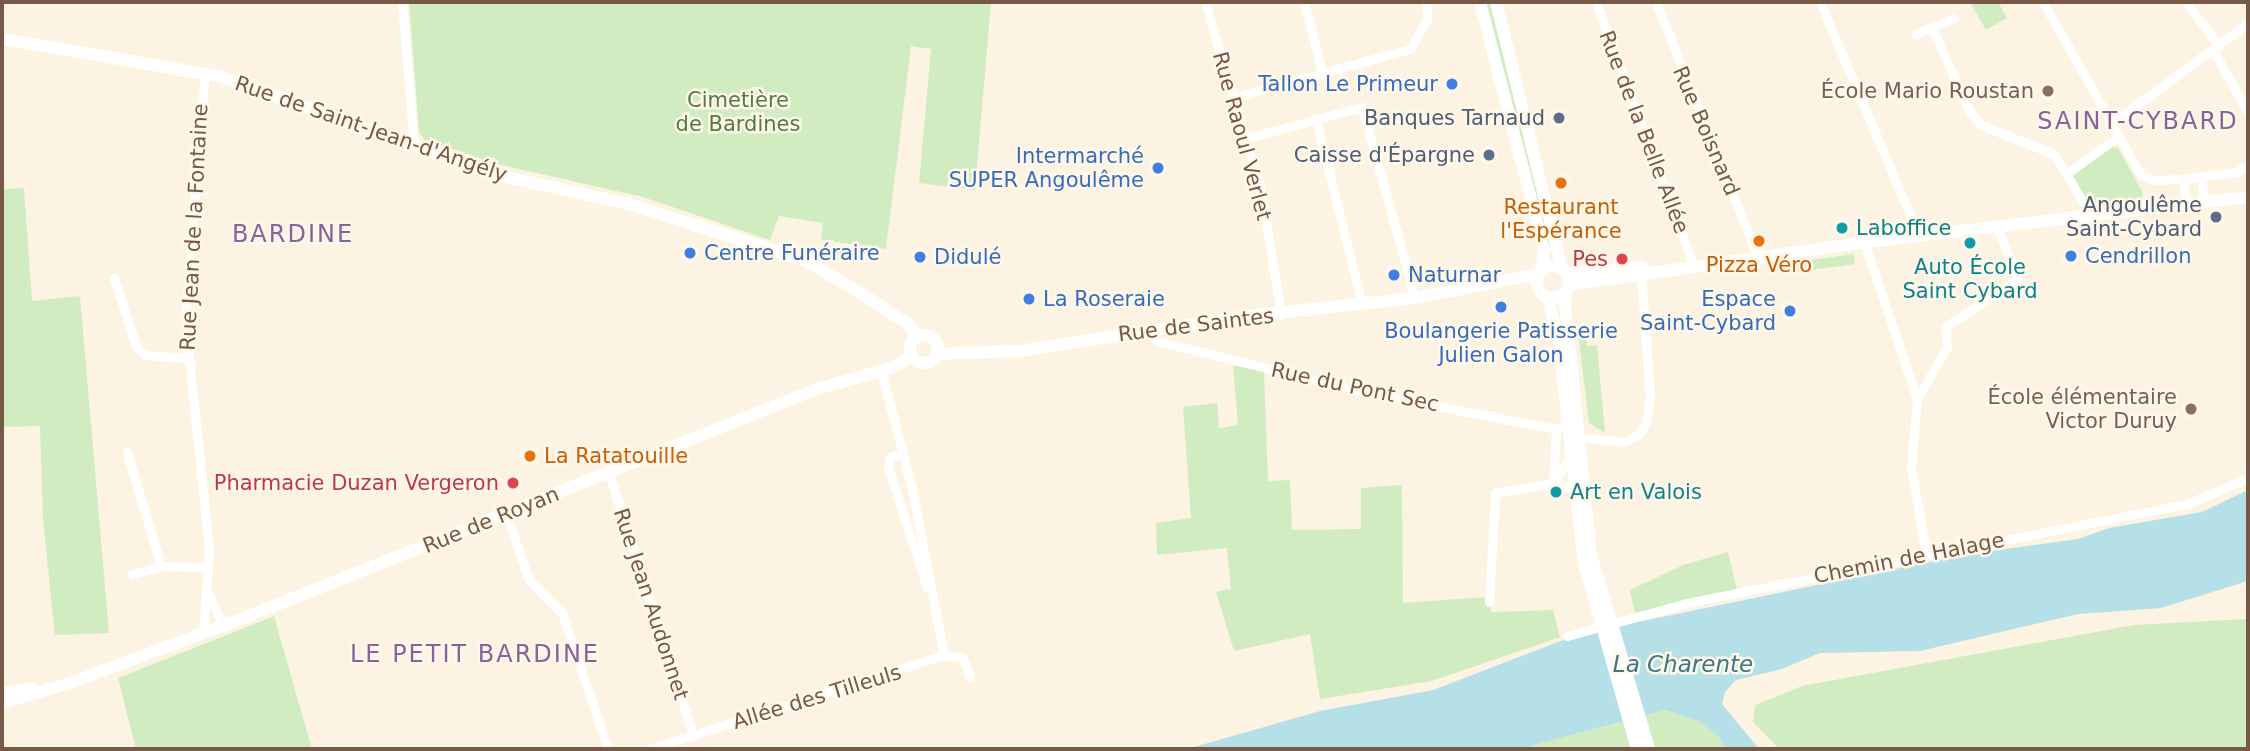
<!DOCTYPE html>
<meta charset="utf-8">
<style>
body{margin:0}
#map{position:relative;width:2250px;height:751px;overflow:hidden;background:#fdf3e2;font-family:"DejaVu Sans",sans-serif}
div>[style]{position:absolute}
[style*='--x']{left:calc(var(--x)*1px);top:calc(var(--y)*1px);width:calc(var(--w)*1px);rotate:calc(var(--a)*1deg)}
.green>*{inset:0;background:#d1ecc0}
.water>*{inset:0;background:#b6e0e8}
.street>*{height:9px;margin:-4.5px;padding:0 4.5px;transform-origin:4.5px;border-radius:4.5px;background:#fff}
.secondary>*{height:12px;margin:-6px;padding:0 6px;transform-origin:6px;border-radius:6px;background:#fff}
.secondary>.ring{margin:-6px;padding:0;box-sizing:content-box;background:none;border:12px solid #fff;border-radius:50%}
.dots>*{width:19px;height:19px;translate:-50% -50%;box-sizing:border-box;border:4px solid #fff7e9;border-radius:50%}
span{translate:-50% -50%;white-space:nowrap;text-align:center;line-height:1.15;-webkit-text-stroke:5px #fff7e9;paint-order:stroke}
.shop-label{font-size:21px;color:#366cbe}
.right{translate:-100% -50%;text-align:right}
.left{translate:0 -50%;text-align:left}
.education-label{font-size:21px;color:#785e54}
.park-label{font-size:21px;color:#507d3e}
.service-label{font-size:21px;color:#4e5e75}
.street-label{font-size:21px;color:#765947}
.food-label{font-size:21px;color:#c56008}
.culture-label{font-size:21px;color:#0d838f}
.health-label{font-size:21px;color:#be3a42}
.water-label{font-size:23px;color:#3d7784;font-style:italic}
.quarter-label{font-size:24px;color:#88629a;letter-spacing:2px}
.frame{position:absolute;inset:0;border:4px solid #765947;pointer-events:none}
</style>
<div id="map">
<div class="green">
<div style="clip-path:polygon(409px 2px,991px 2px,975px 190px,919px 183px,931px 49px,911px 46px,886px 249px,821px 240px,823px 223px,779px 216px,770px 240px,643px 197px,497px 164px,424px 139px,419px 132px)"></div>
<div style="clip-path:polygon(1485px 2px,1491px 2px,1551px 248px,1549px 247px)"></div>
<div style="clip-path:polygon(1970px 2px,1998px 2px,2007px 18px,1986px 30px)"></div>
<div style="clip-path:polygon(2112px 147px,2118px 148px,2143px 193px,2141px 199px,2089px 205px,2073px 175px)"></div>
<div style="clip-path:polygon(24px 188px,32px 301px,80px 296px,109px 633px,55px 635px,43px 520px,40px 426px,2px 427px,2px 189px)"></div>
<div style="clip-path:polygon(1854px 254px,1855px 264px,1796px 272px,1796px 262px)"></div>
<div style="clip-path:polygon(1586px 324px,1587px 346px,1597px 345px,1605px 433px,1589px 423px,1577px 325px)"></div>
<div style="clip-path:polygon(1233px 365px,1264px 372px,1268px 481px,1290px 480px,1292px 530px,1361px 529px,1361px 488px,1402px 485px,1403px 603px,1486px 597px,1492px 612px,1553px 610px,1560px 637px,1432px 681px,1320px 699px,1310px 634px,1234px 651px,1216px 592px,1231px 589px,1227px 548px,1157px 555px,1156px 523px,1191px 518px,1183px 407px,1217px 403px,1219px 428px,1238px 425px)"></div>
<div style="clip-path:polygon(1728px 552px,1737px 590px,1635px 613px,1630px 590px,1683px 565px)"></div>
<div style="clip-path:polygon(274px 616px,312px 749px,136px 749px,118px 678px)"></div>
<div style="clip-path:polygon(2248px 619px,2248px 749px,1779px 749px,1753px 722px,1755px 705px,1802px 686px,2134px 625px)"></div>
<div style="clip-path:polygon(1666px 710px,1698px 721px,1718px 736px,1726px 749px,1519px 749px)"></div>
</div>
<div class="water">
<div style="clip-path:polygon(2248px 490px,2248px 581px,2161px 608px,2078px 614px,1920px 651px,1820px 653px,1782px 669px,1736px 680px,1725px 692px,1722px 704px,1759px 749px,1726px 749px,1718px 736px,1698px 721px,1666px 710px,1519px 749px,1187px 749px,1320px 711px,1433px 690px,1579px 634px,1968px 554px,2078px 539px,2109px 528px,2202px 512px)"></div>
</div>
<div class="street">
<div style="--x:402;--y:2;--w:144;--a:85.2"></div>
<div style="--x:1205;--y:2;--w:192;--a:73.4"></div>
<div style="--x:1260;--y:186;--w:130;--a:80.7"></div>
<div style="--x:1304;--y:2;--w:76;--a:75.6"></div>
<div style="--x:1596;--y:2;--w:276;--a:69.7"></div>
<div style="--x:1656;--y:2;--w:278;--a:68.2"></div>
<div style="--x:1820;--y:2;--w:254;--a:67.1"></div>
<div style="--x:2043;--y:2;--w:199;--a:60.5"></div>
<div style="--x:2141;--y:175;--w:15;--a:20"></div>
<div style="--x:2155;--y:180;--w:28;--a:-2"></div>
<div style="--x:2183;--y:179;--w:54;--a:-7.4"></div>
<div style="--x:2237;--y:172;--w:13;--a:-32"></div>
<div style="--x:2186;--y:2;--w:55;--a:53.1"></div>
<div style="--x:1933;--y:30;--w:89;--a:66"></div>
<div style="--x:1969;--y:111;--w:18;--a:49"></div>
<div style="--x:1981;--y:125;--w:79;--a:21.7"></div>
<div style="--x:2054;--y:154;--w:23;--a:59"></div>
<div style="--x:1916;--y:34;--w:41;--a:-22.8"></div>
<div style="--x:2213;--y:50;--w:72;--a:60.9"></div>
<div style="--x:1232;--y:98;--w:185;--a:-15.4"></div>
<div style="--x:1410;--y:49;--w:34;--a:-60"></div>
<div style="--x:1427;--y:20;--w:18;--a:-90"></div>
<div style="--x:1316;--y:119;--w:191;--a:76"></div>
<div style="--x:2112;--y:123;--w:169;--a:-36.3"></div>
<div style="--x:1244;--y:139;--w:122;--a:-15.2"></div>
<div style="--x:1362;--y:107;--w:198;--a:74.5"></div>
<div style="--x:2201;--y:177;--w:22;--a:82"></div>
<div style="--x:2183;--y:179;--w:22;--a:82"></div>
<div style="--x:2090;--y:214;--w:47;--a:-121"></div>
<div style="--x:2066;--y:174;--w:65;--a:-35.6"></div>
<div style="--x:1864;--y:242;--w:166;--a:71.3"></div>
<div style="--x:1917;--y:399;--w:68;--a:95"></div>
<div style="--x:1911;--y:467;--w:87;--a:80.1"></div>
<div style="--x:114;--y:278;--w:71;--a:72.1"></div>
<div style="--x:136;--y:346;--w:13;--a:45"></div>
<div style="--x:145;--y:355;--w:41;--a:4.2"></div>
<div style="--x:1149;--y:330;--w:14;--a:54"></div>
<div style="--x:1157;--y:341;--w:218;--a:13.8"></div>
<div style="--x:1369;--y:393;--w:190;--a:10.9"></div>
<div style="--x:1556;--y:429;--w:12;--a:-31"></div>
<div style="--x:881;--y:371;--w:122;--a:75.3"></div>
<div style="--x:912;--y:489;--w:169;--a:79.1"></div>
<div style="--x:944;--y:655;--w:19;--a:9"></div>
<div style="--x:963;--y:658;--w:20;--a:70"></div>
<div style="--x:1917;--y:399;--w:60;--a:-60"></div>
<div style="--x:1947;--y:347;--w:20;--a:-96"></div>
<div style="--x:1945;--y:327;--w:89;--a:-33.5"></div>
<div style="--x:2019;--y:278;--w:57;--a:-113.9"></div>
<div style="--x:1578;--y:437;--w:47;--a:6.1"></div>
<div style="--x:1625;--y:442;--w:16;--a:-30"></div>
<div style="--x:1639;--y:434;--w:14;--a:-60"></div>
<div style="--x:1646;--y:422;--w:24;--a:-81"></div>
<div style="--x:1650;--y:398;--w:126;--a:-94.1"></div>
<div style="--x:127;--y:452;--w:119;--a:73.4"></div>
<div style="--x:161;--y:566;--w:47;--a:1.2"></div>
<div style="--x:901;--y:454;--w:11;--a:165"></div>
<div style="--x:890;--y:457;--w:10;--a:101"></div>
<div style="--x:888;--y:467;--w:127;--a:72.1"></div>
<div style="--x:1570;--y:457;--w:31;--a:123"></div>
<div style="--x:1553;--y:483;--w:22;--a:16"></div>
<div style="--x:609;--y:473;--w:275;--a:72.2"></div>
<div style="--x:506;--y:514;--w:70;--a:70.8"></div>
<div style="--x:529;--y:580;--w:47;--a:45"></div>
<div style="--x:562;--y:613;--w:144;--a:71.3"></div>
<div style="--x:132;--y:574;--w:30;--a:-15"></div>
<div style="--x:208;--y:593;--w:35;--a:65"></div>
<div style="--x:1489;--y:602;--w:109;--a:-86.8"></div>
<div style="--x:1495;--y:493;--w:59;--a:-9.8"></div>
<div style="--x:1553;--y:483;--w:54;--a:-86.8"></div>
<div style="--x:203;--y:632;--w:82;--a:-85.8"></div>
<div style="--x:209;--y:550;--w:232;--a:-95.9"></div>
<div style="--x:185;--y:319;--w:247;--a:-85.4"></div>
<div style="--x:1567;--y:636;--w:124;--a:-15.4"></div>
<div style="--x:1687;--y:603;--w:510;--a:-11.2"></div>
<div style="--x:2187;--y:504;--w:66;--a:-23.1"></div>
<div style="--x:649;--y:749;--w:310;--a:-17.7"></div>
</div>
<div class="secondary">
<div style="--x:1480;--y:2;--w:256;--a:75.5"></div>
<div style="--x:1544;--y:250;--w:21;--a:98"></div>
<div style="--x:1496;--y:2;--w:275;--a:76.1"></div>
<div style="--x:2;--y:39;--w:220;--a:9.7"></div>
<div style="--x:219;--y:76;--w:291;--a:19.7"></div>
<div style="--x:493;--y:174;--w:139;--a:12.4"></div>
<div style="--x:629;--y:204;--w:142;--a:17.7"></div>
<div style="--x:764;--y:247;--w:44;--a:18.4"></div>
<div style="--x:806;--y:261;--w:58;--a:30.1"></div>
<div style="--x:856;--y:290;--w:62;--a:33.2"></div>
<div style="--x:908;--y:324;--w:16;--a:55"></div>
<div class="ring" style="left:1537px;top:266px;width:20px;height:20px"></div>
<div style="--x:1567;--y:274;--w:76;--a:-5.3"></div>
<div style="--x:1568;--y:285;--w:293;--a:-8.2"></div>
<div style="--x:1858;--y:243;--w:393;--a:-6.7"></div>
<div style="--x:1564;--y:293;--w:262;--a:84.1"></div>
<div style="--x:1591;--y:554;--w:203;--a:73.4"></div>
<div style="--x:1548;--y:297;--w:49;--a:77.1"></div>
<div style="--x:1559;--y:345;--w:219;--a:83.5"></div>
<div style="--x:1584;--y:563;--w:193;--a:74.1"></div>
<div class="ring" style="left:910px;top:335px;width:16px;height:16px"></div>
<div style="--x:937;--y:354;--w:82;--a:-2.1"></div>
<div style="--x:1019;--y:351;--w:230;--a:-8.8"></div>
<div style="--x:1246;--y:316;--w:170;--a:-6.1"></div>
<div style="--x:1415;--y:298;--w:125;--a:-11"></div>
<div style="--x:2;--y:693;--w:30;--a:-8"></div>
<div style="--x:2;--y:703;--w:71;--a:-16.4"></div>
<div style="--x:70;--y:683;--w:177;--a:-20.5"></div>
<div style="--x:236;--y:621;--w:622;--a:-21.78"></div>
<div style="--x:814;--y:390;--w:83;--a:-16"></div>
<div style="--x:894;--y:367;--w:21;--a:-29"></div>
</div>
<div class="dots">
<div style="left:1452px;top:84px;background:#3f7fe0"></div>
<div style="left:2048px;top:91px;background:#8d6e63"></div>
<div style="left:1559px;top:118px;background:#5c6f8a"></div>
<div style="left:1489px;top:155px;background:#5c6f8a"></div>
<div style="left:1158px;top:168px;background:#3f7fe0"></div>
<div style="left:1561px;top:183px;background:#e8710a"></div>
<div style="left:2216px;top:217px;background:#5c6f8a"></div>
<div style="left:1842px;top:228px;background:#0f9aa8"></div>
<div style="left:1759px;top:241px;background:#e8710a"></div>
<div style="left:1970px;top:243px;background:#0f9aa8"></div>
<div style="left:690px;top:253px;background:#3f7fe0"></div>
<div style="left:2071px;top:256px;background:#3f7fe0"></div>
<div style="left:920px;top:257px;background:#3f7fe0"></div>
<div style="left:1622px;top:259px;background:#e0444e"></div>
<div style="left:1394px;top:275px;background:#3f7fe0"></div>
<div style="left:1029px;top:299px;background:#3f7fe0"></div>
<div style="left:1501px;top:307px;background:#3f7fe0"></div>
<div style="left:1790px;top:311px;background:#3f7fe0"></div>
<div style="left:2191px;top:409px;background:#8d6e63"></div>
<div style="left:530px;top:456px;background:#e8710a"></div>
<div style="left:513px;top:483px;background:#e0444e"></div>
<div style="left:1556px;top:492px;background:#0f9aa8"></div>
</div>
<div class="shop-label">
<span class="right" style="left:1438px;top:84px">Tallon Le Primeur</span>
<span class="right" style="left:1144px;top:168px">Intermarché<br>SUPER Angoulême</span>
<span class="left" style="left:704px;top:253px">Centre Funéraire</span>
<span class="left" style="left:2085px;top:256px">Cendrillon</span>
<span class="left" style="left:934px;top:257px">Didulé</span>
<span class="left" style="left:1408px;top:275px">Naturnar</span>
<span class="left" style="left:1043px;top:299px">La Roseraie</span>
<span class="right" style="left:1776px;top:311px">Espace<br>Saint-Cybard</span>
<span style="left:1501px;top:343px">Boulangerie Patisserie<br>Julien Galon</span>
</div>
<div class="education-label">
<span class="right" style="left:2034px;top:91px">École Mario Roustan</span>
<span class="right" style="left:2177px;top:409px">École élémentaire<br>Victor Duruy</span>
</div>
<div class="park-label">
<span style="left:738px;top:112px">Cimetière<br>de Bardines</span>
</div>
<div class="service-label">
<span class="right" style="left:1545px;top:118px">Banques Tarnaud</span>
<span class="right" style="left:1475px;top:155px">Caisse d'Épargne</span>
<span class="right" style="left:2202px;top:217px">Angoulême<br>Saint-Cybard</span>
</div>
<div class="street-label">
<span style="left:371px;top:129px;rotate:19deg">Rue de Saint-Jean-d'Angély</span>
<span style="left:1706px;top:131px;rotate:67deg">Rue Boisnard</span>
<span style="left:1644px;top:132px;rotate:69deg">Rue de la Belle Allée</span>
<span style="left:1242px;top:136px;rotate:75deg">Rue Raoul Verlet</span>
<span style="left:194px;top:227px;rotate:-87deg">Rue Jean de la Fontaine</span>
<span style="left:1196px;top:325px;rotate:-7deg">Rue de Saintes</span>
<span style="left:1355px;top:387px;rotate:12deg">Rue du Pont Sec</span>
<span style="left:491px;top:520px;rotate:-22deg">Rue de Royan</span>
<span style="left:1909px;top:558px;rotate:-11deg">Chemin de Halage</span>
<span style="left:651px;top:604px;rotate:72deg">Rue Jean Audonnet</span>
<span style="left:817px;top:697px;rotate:-17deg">Allée des Tilleuls</span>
</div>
<div class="food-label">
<span style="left:1561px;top:219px">Restaurant<br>l'Espérance</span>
<span style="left:1759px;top:265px">Pizza Véro</span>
<span class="left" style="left:544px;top:456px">La Ratatouille</span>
</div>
<div class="culture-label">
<span class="left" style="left:1856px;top:228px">Laboffice</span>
<span style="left:1970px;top:279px">Auto École<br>Saint Cybard</span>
<span class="left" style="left:1570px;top:492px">Art en Valois</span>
</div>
<div class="health-label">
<span class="right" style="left:1608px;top:259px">Pes</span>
<span class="right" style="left:499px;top:483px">Pharmacie Duzan Vergeron</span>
</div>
<div class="water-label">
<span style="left:1683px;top:664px">La Charente</span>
</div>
<div class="quarter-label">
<span style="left:2138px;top:122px">SAINT-CYBARD</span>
<span style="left:293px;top:235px">BARDINE</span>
<span style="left:475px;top:655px">LE PETIT BARDINE</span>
</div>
<div class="frame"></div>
</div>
